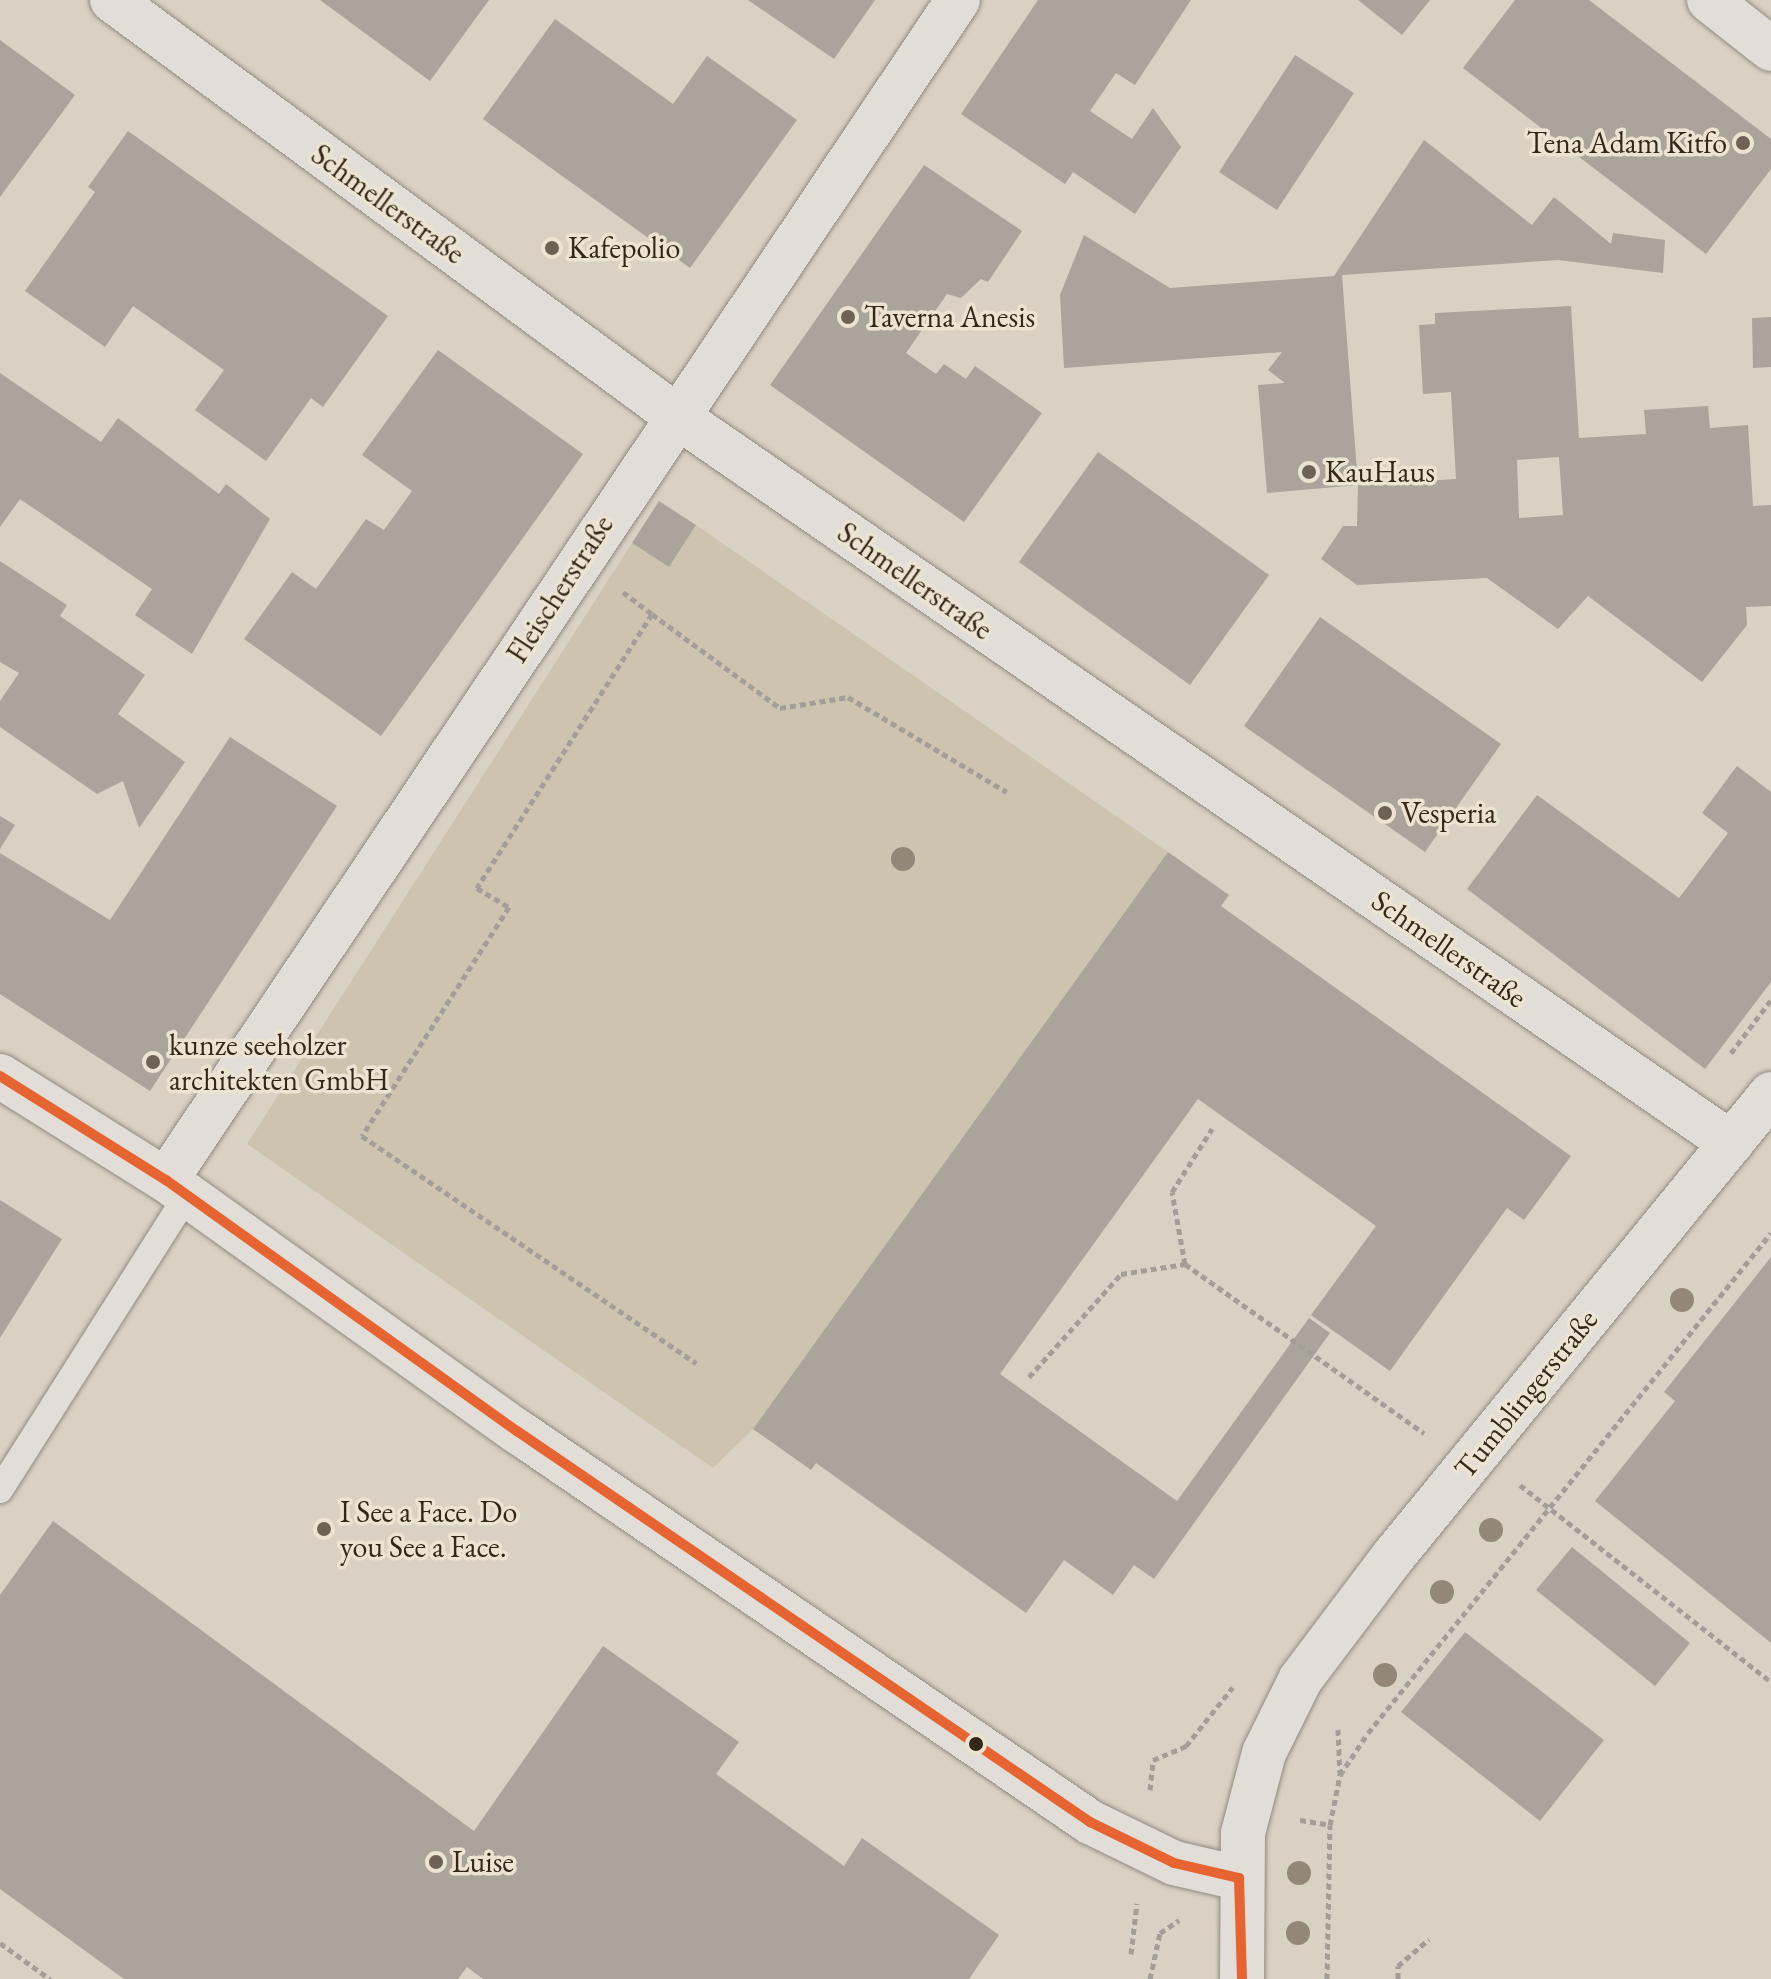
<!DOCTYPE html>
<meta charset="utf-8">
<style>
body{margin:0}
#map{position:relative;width:1771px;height:1979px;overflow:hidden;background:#d9d1c3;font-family:"EB Garamond",serif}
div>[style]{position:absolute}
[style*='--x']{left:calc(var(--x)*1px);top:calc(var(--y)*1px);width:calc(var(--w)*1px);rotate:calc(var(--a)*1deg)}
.green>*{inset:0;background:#cdc3af}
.building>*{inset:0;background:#aaa49a}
.path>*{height:5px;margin-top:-2.5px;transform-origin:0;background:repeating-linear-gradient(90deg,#a39f98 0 6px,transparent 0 10px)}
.roads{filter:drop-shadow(0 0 2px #918b81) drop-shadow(0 0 2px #918b81)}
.service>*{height:26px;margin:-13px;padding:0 13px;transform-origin:13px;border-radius:13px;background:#e2ded7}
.minor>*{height:44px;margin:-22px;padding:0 22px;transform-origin:22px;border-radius:22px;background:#e2ded7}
.tertiary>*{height:44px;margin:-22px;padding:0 22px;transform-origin:22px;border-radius:22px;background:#e2ded7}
.bus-1>*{height:10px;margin:-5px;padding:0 5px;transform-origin:5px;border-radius:5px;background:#e66432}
.trees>*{width:24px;height:24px;margin:-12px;border-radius:50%;background:#928778}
.dots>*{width:22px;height:22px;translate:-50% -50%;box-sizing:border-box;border:4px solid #ece3d2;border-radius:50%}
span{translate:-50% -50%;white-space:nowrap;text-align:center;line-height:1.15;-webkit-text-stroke:7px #ece3d2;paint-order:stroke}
.poi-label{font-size:30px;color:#33271a}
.right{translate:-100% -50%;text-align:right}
.left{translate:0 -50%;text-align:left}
.street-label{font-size:30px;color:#33271a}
</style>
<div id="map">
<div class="green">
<div style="clip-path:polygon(696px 525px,1168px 852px,753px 1429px,713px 1468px,247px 1144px,632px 543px,669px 567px)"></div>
</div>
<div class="building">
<div style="clip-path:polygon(320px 0,489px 0,430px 81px)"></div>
<div style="clip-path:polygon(748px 0,875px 0,834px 59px)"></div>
<div style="clip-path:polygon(1038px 0,1191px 0,1135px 85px,1116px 73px,1090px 111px,1132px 139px,1153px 108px,1181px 147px,1135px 214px,1073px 172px,1065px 184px,961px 114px)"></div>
<div style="clip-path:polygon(1358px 0,1430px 0,1402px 35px)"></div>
<div style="clip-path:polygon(1515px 0,1589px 0,1771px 139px,1771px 169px,1706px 254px,1463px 68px)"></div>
<div style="clip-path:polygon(555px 19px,673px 104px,707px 56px,797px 120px,690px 268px,483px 119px)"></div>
<div style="clip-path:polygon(0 40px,75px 95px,0 197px)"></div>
<div style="clip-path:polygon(1295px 55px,1354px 93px,1277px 210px,1219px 172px)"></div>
<div style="clip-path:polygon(128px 131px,388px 316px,323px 407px,311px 398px,266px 461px,195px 410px,224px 370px,133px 306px,105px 347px,25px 291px,95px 192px,88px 187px)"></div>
<div style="clip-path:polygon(evenodd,1424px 140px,1532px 225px,1554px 197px,1611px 244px,1613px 233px,1665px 240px,1663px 273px,1558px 260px,1342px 275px,1358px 485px,1456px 479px,1451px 392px,1423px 394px,1419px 325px,1435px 324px,1435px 313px,1571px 306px,1579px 438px,1646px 434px,1644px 410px,1708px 406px,1710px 428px,1748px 425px,1753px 506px,1771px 505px,1771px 606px,1746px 607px,1747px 625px,1702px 682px,1588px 596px,1558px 629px,1487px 578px,1357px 585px,1321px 559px,1343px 526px,1357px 526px,1358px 485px,1267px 493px,1258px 385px,1285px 383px,1268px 370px,1282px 352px,1064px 368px,1060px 295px,1084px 235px,1170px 288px,1334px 276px,1424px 140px,1559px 457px,1563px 515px,1519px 518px,1517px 460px,1559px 457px)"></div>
<div style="clip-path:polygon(924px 165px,1022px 231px,988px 282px,981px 279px,961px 298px,947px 294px,906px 353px,936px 374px,944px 364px,966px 379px,975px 366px,1042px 413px,964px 522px,770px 385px)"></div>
<div style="clip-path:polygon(1771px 317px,1771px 367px,1753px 368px,1752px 318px)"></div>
<div style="clip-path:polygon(438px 350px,583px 454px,381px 736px,244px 639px,292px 572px,316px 589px,366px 519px,384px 530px,412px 491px,362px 455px)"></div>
<div style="clip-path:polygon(0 373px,101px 442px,118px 418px,219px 494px,226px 484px,270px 519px,192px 654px,135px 615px,152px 589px,20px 499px,0 527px)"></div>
<div style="clip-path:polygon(1098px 452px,1269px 575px,1190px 685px,1019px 562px)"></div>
<div style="clip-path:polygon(659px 501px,696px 525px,669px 567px,632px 543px)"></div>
<div style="clip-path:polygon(0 561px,67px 605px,60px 616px,145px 675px,118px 714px,185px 762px,139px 828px,123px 781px,97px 794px,0 727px,0 701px,19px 673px,0 662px)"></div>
<div style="clip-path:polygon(1320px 617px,1501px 744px,1425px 852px,1244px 726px)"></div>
<div style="clip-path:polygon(230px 737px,337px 806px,150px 1091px,0 994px,0 853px,110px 920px)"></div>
<div style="clip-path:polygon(1737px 766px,1771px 792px,1771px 982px,1705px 1069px,1467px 889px,1537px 795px,1679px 898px,1728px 833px,1702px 813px)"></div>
<div style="clip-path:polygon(0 816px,15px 825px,0 849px)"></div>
<div style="clip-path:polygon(1168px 852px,1229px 895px,1221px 906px,1571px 1156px,1524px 1220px,1507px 1208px,1390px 1371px,1311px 1315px,1376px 1226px,1198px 1099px,1000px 1374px,1177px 1501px,1309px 1318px,1330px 1333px,1154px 1579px,1134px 1565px,1113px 1595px,1064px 1560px,1026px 1613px,816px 1463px,811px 1470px,753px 1429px)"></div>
<div style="clip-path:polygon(0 1200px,62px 1239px,0 1338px)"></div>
<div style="clip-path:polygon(1771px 1257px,1771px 1643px,1595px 1501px,1675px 1401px,1664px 1392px)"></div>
<div style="clip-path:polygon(53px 1521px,474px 1831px,603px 1646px,739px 1742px,716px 1774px,844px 1866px,862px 1838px,999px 1935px,969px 1979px,483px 1979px,467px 1967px,458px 1979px,124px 1979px,0 1889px,0 1595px)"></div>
<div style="clip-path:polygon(1572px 1547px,1690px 1643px,1655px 1686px,1536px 1590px)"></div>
<div style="clip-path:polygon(1465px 1632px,1604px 1740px,1540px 1821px,1401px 1712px)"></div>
</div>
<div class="path">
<div style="--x:623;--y:592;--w:36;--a:37"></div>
<div style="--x:652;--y:614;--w:325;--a:122.6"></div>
<div style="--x:477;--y:888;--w:37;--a:31"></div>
<div style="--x:509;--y:907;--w:272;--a:122.7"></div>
<div style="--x:362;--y:1136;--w:404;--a:34.2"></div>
<div style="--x:652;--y:614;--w:159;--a:36.3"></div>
<div style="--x:780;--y:708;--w:69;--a:-9.2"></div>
<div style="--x:848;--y:697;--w:185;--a:30.9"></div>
<div style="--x:1731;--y:1053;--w:66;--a:-53"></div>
<div style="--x:1185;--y:1264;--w:73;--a:-100.2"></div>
<div style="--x:1172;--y:1192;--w:75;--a:-57.6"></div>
<div style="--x:1029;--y:1377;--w:138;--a:-48.2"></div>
<div style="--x:1121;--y:1274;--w:65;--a:-8.9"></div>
<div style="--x:1185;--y:1264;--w:293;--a:35.3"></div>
<div style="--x:1520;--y:1485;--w:319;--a:38.1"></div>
<div style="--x:1340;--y:1775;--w:50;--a:-56.3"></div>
<div style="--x:1368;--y:1733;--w:642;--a:-51.13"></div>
<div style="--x:1150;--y:1790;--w:30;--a:-84"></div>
<div style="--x:1153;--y:1760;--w:36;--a:-23"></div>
<div style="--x:1186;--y:1746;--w:75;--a:-51.5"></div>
<div style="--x:1300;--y:1820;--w:30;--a:9"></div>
<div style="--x:0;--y:1943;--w:62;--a:35.8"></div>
<div style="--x:1131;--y:1954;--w:51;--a:-83.3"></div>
<div style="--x:1150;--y:1979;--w:47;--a:-77.7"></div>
<div style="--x:1160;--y:1933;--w:23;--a:-34"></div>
<div style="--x:1327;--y:1979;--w:154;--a:-88.9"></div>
<div style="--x:1330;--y:1825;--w:51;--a:-78.7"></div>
<div style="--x:1340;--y:1775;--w:46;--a:-92.5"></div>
<div style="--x:1398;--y:1979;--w:13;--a:-90"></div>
<div style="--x:1398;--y:1966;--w:41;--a:-41.1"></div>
</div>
<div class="roads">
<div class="service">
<div style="--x:0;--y:1490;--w:349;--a:-57.6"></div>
</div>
<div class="minor">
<div style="--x:112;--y:0;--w:699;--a:36.39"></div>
<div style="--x:675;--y:415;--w:1283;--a:34.58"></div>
<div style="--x:1709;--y:0;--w:79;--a:38.3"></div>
<div style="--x:0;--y:1076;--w:196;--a:32.1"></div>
<div style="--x:166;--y:1180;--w:432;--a:35.6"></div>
<div style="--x:517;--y:1431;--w:694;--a:34.31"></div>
<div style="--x:1090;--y:1822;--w:93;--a:26"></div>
<div style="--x:1174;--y:1863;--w:67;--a:13"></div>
<div style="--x:166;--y:1180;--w:1421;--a:-56.13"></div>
</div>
<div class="tertiary">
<div style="--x:1242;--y:1979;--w:146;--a:-89.6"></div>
<div style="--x:1243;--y:1833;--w:83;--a:-75.3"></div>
<div style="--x:1264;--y:1753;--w:81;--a:-63.7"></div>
<div style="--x:1300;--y:1680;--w:153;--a:-53"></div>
<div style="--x:1392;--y:1558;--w:599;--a:-50.76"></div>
</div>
</div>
<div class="bus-1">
<div style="--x:0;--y:1076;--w:196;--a:32.1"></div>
<div style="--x:166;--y:1180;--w:432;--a:35.6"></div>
<div style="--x:517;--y:1431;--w:694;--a:34.31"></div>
<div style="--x:1090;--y:1822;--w:93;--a:26"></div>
<div style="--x:1174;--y:1863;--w:67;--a:13"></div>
<div style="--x:1239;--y:1878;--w:101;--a:88.3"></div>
</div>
<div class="trees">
<div style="left:903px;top:859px"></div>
<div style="left:1682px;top:1300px"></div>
<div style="left:1491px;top:1530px"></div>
<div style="left:1442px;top:1592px"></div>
<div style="left:1385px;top:1675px"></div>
<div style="left:1299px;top:1873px"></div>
<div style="left:1298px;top:1933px"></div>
</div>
<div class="dots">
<div style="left:1743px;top:143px;background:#6d6255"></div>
<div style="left:552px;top:248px;background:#6d6255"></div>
<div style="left:848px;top:317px;background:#6d6255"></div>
<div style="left:1309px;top:472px;background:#6d6255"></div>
<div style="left:1385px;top:813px;background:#6d6255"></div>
<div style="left:153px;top:1062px;background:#6d6255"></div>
<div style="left:324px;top:1529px;background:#6d6255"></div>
<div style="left:976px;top:1744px;background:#33271a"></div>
<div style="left:436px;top:1862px;background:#6d6255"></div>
</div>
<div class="poi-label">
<span class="right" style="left:1727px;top:143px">Tena Adam Kitfo</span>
<span class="left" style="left:568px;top:248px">Kafepolio</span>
<span class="left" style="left:864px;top:317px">Taverna Anesis</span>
<span class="left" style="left:1325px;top:472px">KauHaus</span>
<span class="left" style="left:1401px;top:813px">Vesperia</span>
<span class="left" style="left:169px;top:1062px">kunze seeholzer<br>architekten GmbH</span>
<span class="left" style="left:340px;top:1529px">I See a Face. Do<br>you See a Face.</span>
<span class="left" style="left:452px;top:1862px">Luise</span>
</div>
<div class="street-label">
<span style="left:388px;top:204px;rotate:36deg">Schmellerstraße</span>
<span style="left:915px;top:581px;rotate:35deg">Schmellerstraße</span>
<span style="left:560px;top:589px;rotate:-57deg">Fleischerstraße</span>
<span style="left:1449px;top:949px;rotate:35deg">Schmellerstraße</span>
<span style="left:1526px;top:1394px;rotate:-51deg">Tumblingerstraße</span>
</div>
</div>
